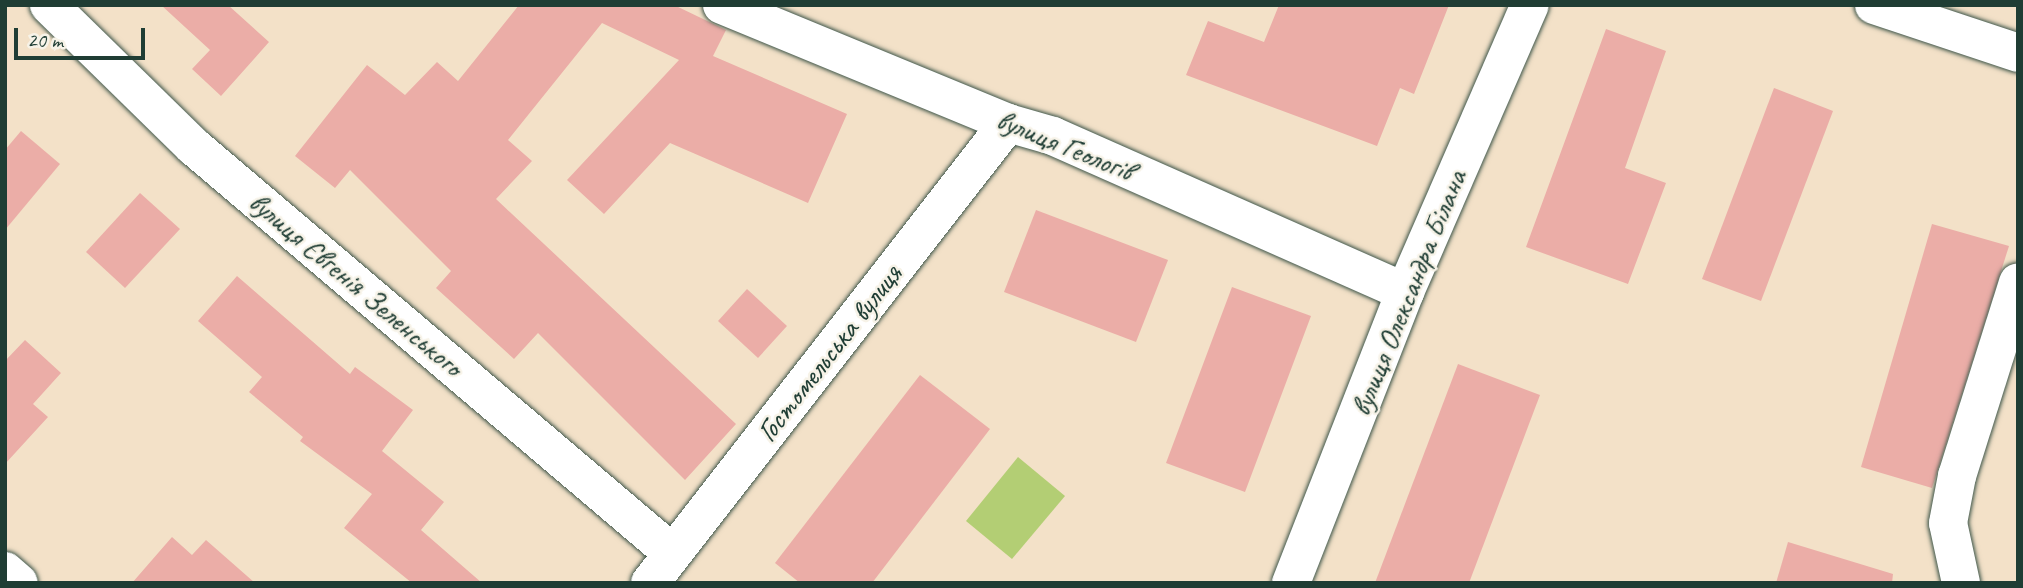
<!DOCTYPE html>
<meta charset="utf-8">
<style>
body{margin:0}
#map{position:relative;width:2023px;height:588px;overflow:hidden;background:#f3e1c8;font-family:Caveat,sans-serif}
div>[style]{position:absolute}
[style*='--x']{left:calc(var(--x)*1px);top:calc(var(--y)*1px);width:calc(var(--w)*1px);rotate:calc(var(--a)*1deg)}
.green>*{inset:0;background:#b3ce74}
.building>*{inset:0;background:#ebada7}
.roads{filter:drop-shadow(0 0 2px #3f564a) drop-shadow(0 0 2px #3f564a)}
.minor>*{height:38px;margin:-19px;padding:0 19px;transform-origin:19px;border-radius:19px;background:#fff}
span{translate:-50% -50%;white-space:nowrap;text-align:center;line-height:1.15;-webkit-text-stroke:5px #f7f3e8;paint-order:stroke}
.street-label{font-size:30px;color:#1f3d34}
.frame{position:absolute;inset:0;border:7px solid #1f3d34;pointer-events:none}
.scale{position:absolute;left:14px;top:28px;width:131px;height:32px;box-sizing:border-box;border:4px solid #1f3d34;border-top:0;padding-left:9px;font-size:21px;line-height:24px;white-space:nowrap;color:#1f3d34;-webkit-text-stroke:5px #f7f3e8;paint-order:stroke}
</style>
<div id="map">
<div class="green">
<div style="clip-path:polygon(1018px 457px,1065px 496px,1012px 559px,966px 521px)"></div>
</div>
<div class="building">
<div style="clip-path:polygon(161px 5px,228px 5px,269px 42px,221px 96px,192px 69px,210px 50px)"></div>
<div style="clip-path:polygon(519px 5px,674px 5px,726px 30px,713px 56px,847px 114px,808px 203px,670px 143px,604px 214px,567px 180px,679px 60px,602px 23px,508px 140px,532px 161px,496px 199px,736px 424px,685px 480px,538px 333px,514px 359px,436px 288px,451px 271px,350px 170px,335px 188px,295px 156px,367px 65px,405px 95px,437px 62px,458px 81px)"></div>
<div style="clip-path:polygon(1279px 5px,1449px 5px,1414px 94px,1400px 88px,1377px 146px,1186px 75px,1208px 21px,1264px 42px)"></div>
<div style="clip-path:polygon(1606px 29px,1666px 51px,1625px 168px,1666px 183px,1628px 284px,1526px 247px)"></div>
<div style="clip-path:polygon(1774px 88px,1833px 111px,1761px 301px,1702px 279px)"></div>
<div style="clip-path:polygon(21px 131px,60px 164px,5px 230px,5px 150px)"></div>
<div style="clip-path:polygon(140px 193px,180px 229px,125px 288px,86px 252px)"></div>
<div style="clip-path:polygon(1036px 210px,1168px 260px,1136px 342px,1004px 292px)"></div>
<div style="clip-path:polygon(1932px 224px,2009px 246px,1932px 488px,1861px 467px)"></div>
<div style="clip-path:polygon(237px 276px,350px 374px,355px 367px,413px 410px,382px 451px,444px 502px,421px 530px,482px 583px,412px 583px,344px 528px,372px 494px,300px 441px,303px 437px,249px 392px,262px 377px,198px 321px)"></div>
<div style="clip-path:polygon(1232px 287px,1311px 316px,1245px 492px,1166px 463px)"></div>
<div style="clip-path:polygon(747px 289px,787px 326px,758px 358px,718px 321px)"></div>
<div style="clip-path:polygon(25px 340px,61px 373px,33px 404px,48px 417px,5px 464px,5px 361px)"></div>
<div style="clip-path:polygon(1458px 364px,1540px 395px,1469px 583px,1375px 583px)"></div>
<div style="clip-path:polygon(920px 375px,990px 429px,872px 583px,800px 583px,775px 563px)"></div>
<div style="clip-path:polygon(172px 537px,192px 555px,206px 540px,255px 583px,132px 583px)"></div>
<div style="clip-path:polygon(1788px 542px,1893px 574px,1892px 583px,1776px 583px)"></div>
</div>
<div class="roads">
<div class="minor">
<div style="--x:49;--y:5;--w:202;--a:44.4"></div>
<div style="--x:193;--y:146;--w:629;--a:40.35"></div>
<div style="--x:722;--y:5;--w:309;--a:22.4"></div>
<div style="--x:1008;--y:123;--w:47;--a:16.1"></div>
<div style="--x:1053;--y:136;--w:385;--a:23.9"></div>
<div style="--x:1874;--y:5;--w:152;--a:18.4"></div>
<div style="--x:5;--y:571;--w:18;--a:41"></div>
<div style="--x:650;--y:583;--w:583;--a:-52.11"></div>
<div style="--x:1291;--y:583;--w:313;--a:-68.6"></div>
<div style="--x:1405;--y:292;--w:313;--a:-66.5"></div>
<div style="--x:1961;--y:583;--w:61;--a:-102.2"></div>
<div style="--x:1948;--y:523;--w:48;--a:-79.2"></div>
<div style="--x:1957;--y:476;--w:203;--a:-72.5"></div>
</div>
</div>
<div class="street-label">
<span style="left:1065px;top:145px;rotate:22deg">вулиця Геологів</span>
<span style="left:356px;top:284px;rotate:40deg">вулиця Євгенія Зеленського</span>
<span style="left:1408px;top:293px;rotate:-68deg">вулиця Олександра Білана</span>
<span style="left:829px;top:353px;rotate:-52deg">Гостомельська вулиця</span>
</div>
<div class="frame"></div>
<div class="scale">20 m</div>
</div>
